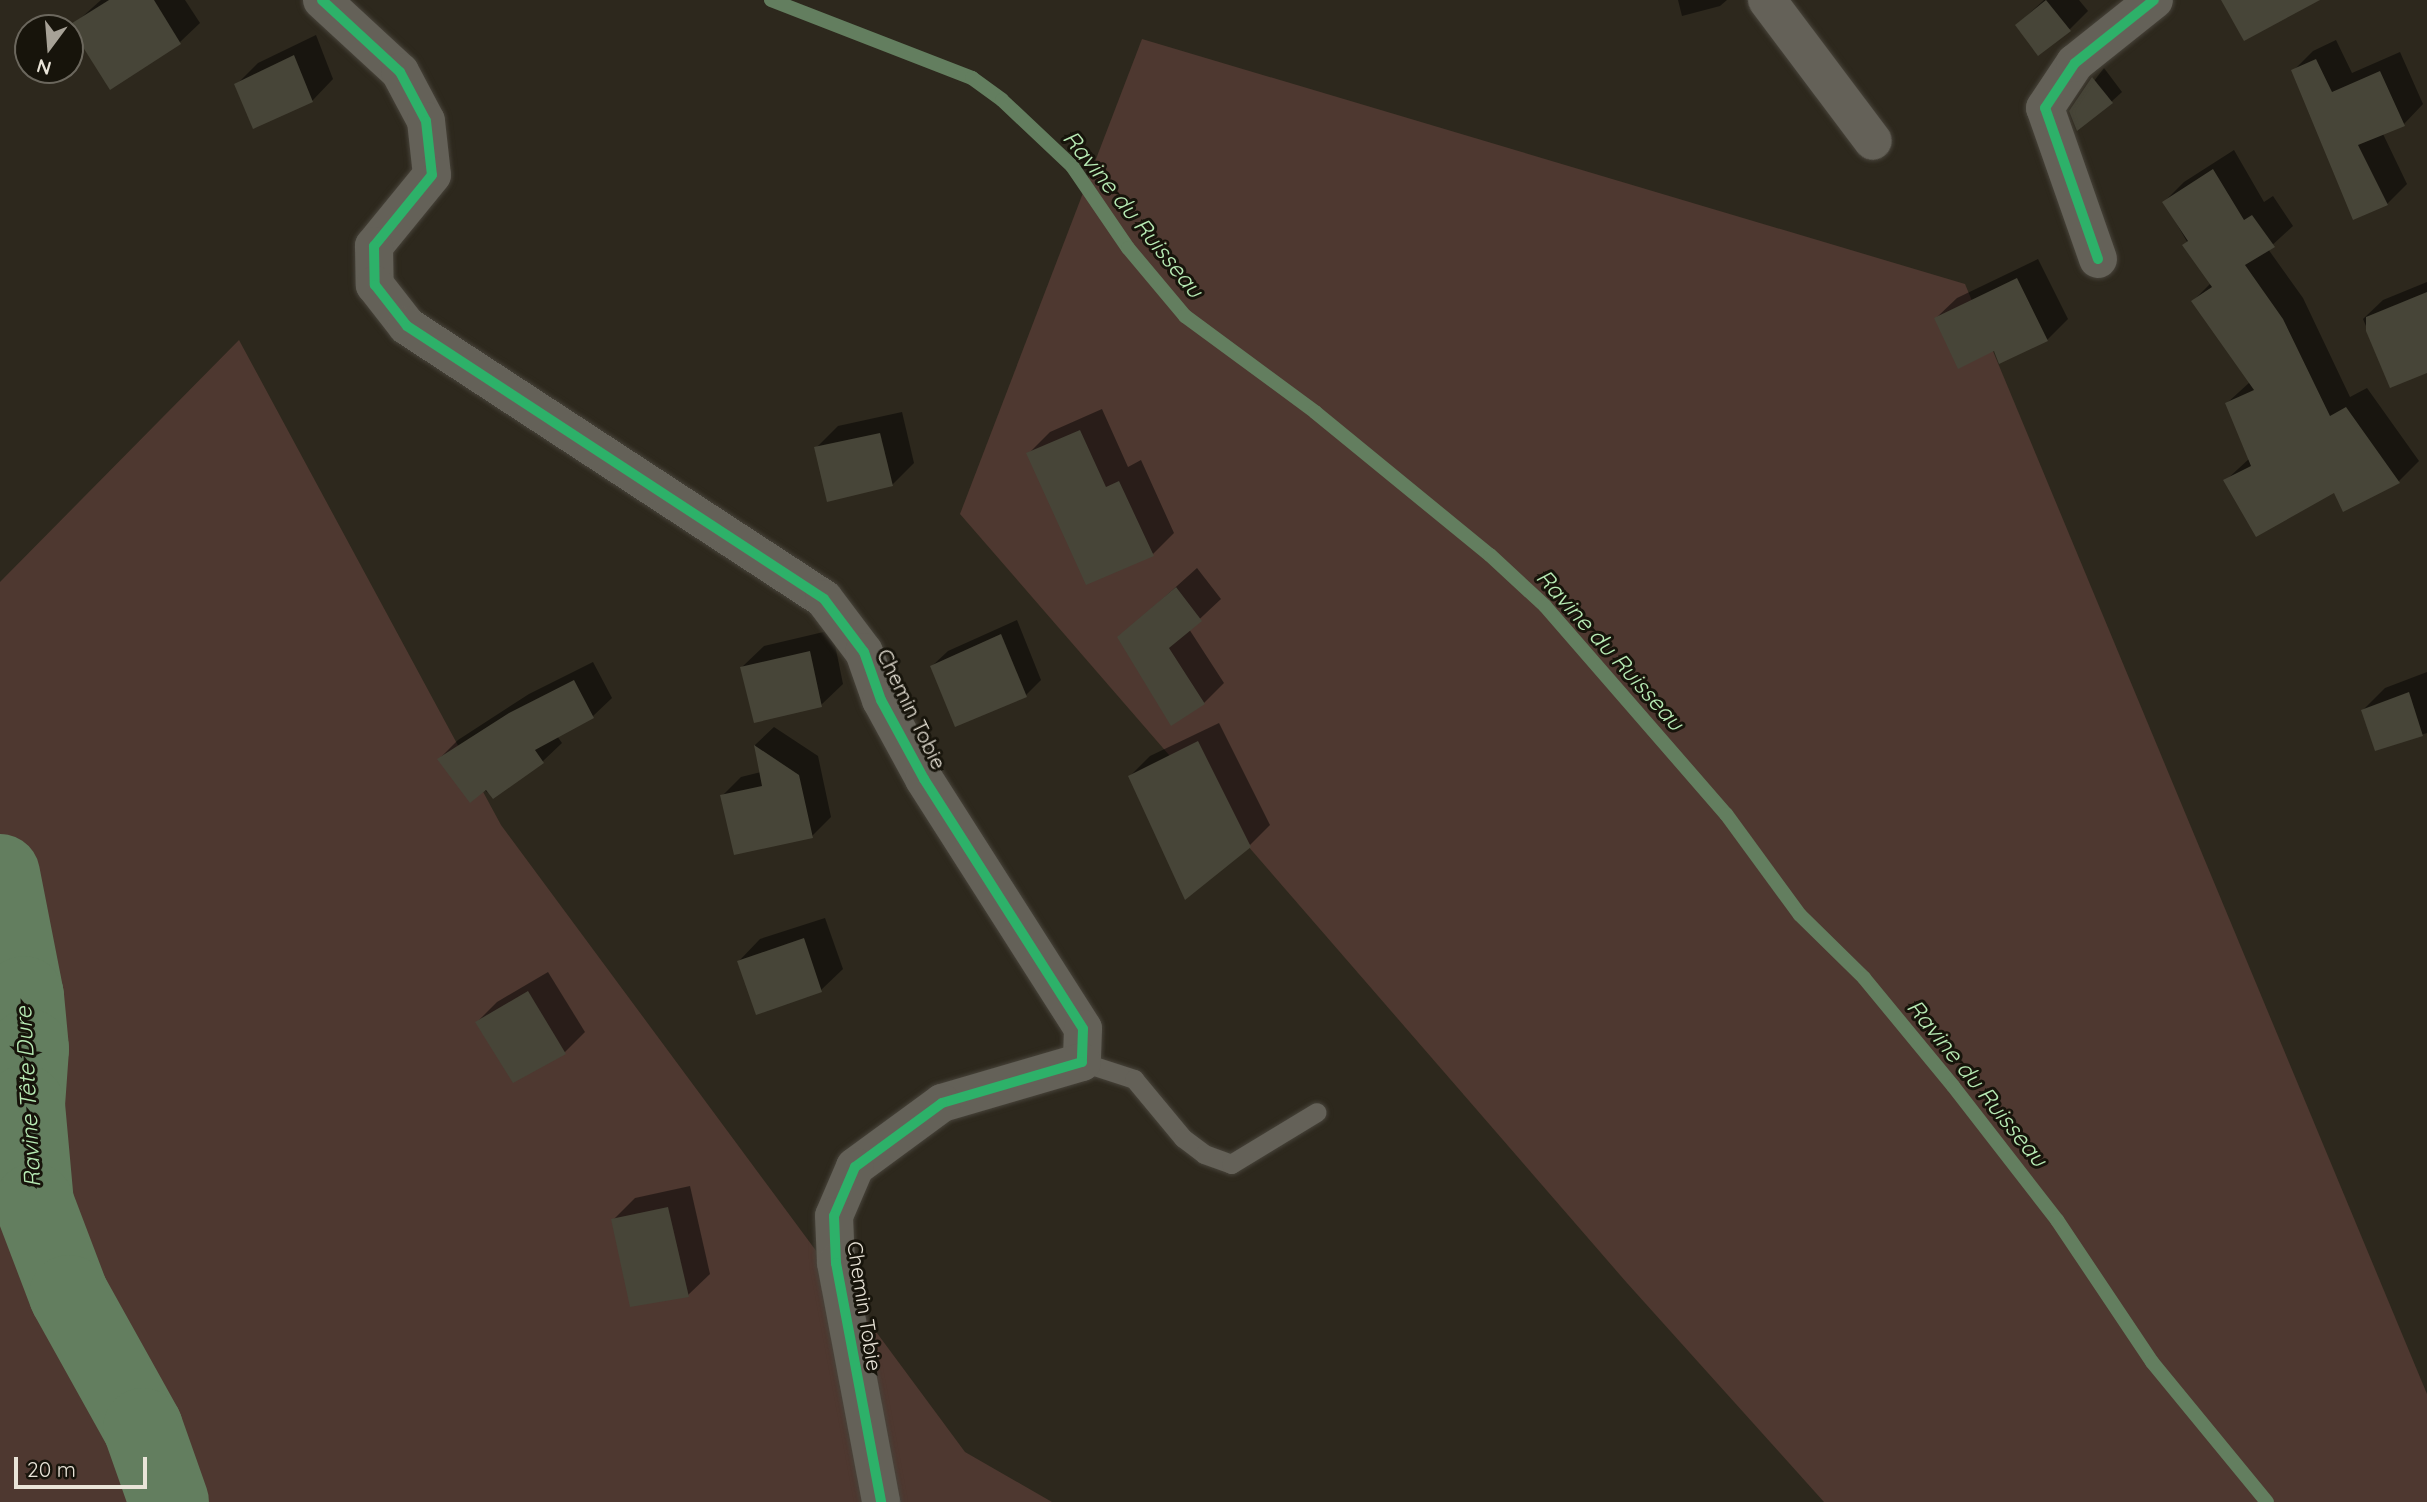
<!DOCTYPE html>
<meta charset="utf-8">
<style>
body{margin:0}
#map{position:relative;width:2427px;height:1502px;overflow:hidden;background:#2d281d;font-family:Quicksand,sans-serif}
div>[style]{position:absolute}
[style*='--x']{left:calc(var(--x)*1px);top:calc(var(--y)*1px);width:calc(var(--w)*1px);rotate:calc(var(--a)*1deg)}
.green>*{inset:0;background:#4e3830}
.shadow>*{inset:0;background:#0007}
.stream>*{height:14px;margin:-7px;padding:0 7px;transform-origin:7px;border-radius:7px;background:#637e5f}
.river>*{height:80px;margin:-40px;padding:0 40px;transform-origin:40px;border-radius:40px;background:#637e5f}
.building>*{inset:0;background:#474538}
.roads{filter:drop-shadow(0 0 2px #47433a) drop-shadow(0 0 2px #47433a)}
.lane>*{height:19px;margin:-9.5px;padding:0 9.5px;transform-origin:9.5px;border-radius:9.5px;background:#646158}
.street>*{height:38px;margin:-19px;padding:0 19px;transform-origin:19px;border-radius:19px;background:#646158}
.cycleway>*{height:10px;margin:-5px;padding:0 5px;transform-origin:5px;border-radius:5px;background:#2db169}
span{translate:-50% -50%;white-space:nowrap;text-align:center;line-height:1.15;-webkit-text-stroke:6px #17140b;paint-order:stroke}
.street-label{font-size:21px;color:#e9e4d8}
.water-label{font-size:23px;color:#b8ecb5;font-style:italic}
.north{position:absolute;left:14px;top:14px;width:70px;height:70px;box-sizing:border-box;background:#17140b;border:2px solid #6b675d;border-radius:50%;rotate:196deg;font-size:19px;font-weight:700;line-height:28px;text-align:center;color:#e9e4d8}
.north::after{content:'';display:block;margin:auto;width:24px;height:32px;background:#a7a297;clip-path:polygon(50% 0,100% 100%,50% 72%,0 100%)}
.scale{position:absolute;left:14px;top:1457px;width:133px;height:32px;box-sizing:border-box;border:4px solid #e9e4d8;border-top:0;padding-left:9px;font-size:21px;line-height:24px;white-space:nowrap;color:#e9e4d8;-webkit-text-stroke:5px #17140b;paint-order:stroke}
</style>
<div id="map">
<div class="green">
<div style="clip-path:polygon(1142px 39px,1965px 284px,2427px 1394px,2427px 1502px,1824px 1502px,1627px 1283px,960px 514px)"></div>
<div style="clip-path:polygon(239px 340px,501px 825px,965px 1452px,1052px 1502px,0 1502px,0 582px)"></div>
</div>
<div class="shadow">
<div style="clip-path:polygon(101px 0,185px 0,200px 23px,180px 42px,110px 88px,72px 26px)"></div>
<div style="clip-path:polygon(1678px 0,1727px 0,1720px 6px,1682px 16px)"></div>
<div style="clip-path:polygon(2044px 0,2079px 0,2088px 11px,2070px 29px,2017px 25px)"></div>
<div style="clip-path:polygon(316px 35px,333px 79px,312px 101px,236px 85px,258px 63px)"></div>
<div style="clip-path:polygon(2336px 40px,2352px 73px,2400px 52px,2423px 104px,2404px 124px,2383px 134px,2407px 184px,2387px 204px,2293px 71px,2313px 51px)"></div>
<div style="clip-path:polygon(2104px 68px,2122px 92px,2111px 102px,2071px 111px)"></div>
<div style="clip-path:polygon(2234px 150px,2264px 202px,2273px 196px,2293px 226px,2268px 249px,2303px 298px,2350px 397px,2367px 388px,2419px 461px,2399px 481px,2344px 509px,2334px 491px,2225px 481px,2250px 458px,2227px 403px,2250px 382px,2193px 301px,2211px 283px,2164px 202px,2184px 182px)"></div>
<div style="clip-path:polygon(2038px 259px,2068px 319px,2047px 340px,1995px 349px,1936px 318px,1957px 298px)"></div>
<div style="clip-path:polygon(2427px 282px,2427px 371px,2391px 385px,2363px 319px,2383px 300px)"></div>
<div style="clip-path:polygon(1102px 409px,1128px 467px,1141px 460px,1174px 533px,1153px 554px,1028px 454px,1050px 432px)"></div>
<div style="clip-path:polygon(902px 412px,914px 463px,892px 485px,816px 448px,838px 426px)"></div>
<div style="clip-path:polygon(1197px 568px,1221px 599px,1189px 629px,1224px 683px,1204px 703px,1119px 638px)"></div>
<div style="clip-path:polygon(1017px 620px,1041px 680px,1026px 695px,932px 666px,948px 651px)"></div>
<div style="clip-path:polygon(832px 630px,843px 684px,821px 705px,742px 667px,764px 646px)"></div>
<div style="clip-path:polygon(593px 662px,612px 698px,593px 716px,557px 736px,562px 743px,543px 761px,493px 796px,439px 759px,458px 740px,529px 694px)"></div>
<div style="clip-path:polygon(2427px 672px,2427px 733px,2376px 749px,2363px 710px,2385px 688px)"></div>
<div style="clip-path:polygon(1219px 723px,1270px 825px,1250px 845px,1130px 776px,1150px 756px)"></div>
<div style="clip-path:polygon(774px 727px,818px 756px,831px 817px,812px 836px,722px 796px,741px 777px,761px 772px,755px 745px)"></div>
<div style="clip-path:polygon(825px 918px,843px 969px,821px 990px,739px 961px,760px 939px)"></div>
<div style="clip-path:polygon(548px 972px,585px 1032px,565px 1052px,514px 1081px,477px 1022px,497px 1002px)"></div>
<div style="clip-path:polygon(690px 1186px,710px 1274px,688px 1295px,613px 1220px,635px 1198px)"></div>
</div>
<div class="stream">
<div style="--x:771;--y:0;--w:216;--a:21.2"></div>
<div style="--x:972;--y:78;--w:37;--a:36"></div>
<div style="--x:1002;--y:100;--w:96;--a:43.3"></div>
<div style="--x:1072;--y:166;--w:99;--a:55.7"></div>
<div style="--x:1128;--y:248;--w:89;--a:50"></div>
<div style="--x:1185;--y:316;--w:162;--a:36.4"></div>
<div style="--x:1315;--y:412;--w:226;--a:39.3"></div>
<div style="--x:1490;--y:555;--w:75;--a:42.8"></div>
<div style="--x:1545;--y:606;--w:276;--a:49"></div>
<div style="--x:1726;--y:814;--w:125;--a:53.8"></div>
<div style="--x:1800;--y:915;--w:90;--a:44.5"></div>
<div style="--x:1864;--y:978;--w:140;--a:50.5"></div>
<div style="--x:1953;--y:1086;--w:170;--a:52.2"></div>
<div style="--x:2057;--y:1220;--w:171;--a:56.2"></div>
<div style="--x:2152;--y:1362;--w:181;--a:50.6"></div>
</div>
<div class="river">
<div style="--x:0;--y:874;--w:124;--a:78.9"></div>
<div style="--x:24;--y:996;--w:53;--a:84.6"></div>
<div style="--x:29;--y:1049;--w:56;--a:94.1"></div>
<div style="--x:25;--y:1105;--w:98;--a:84.8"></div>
<div style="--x:34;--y:1203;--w:98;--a:69.2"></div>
<div style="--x:69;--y:1295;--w:152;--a:60.9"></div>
<div style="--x:143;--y:1428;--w:78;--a:70.6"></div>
</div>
<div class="building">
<div style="clip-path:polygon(109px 0,154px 0,181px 44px,110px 90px,69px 25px)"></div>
<div style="clip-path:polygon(2046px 0,2071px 31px,2038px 56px,2015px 25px)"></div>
<div style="clip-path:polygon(2221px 0,2320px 0,2244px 41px)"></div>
<div style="clip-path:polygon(294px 55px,313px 102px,253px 129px,234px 84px)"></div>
<div style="clip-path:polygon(2316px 59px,2332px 92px,2380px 71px,2405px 126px,2358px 145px,2388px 205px,2353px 220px,2291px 70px)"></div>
<div style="clip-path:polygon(2092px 77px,2113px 103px,2077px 131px,2069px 111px)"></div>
<div style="clip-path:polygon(2213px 169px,2244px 220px,2252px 215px,2275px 247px,2245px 265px,2283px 319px,2330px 416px,2346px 407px,2400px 483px,2343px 512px,2334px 493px,2256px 537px,2223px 480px,2251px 466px,2225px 403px,2254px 390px,2191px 301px,2212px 287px,2182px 245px,2188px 241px,2162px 202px)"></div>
<div style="clip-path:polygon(2017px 278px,2048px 341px,1999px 364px,1994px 351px,1958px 369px,1934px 318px)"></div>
<div style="clip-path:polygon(2427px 292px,2427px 373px,2390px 388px,2366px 331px,2366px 317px)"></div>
<div style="clip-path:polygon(1080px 430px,1106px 487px,1119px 481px,1154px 556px,1086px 585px,1026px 453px)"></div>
<div style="clip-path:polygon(880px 433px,893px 486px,827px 502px,814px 447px)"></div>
<div style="clip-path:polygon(1176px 587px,1202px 621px,1169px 648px,1205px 704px,1171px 726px,1117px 637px)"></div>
<div style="clip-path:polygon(1001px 634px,1027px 697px,955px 727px,930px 666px)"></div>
<div style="clip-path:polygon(810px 651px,822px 707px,754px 723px,740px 667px)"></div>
<div style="clip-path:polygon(574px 680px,594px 718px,535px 750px,544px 763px,493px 799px,486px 790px,470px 803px,437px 759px,509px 713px)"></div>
<div style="clip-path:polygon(2409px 692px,2423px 736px,2375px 751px,2361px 710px)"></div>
<div style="clip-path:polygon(1198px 741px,1251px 847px,1185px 900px,1128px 776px)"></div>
<div style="clip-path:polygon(754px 745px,799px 775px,813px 838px,734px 855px,720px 795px,762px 786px)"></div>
<div style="clip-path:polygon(804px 938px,822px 992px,756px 1015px,737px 961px)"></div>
<div style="clip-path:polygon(528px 991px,566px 1054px,513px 1083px,475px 1022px)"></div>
<div style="clip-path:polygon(668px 1207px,689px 1297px,630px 1307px,611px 1219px)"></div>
</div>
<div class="roads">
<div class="lane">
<div style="--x:1082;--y:1062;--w:55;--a:18.1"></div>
<div style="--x:1134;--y:1079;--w:77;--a:50.3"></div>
<div style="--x:1183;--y:1138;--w:26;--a:37"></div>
<div style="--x:1204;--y:1154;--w:29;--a:20"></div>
<div style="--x:1231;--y:1164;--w:100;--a:-31.2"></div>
</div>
<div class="street">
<div style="--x:322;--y:0;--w:106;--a:42.7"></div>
<div style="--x:400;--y:72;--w:55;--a:62"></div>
<div style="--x:426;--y:121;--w:54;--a:83.7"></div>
<div style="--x:432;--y:175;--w:92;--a:129.2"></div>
<div style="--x:374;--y:246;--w:39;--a:89"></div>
<div style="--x:375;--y:285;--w:52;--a:52"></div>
<div style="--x:407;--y:326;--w:498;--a:33.2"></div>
<div style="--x:824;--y:599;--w:66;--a:53"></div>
<div style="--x:864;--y:652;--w:51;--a:70.5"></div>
<div style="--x:881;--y:700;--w:90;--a:61.4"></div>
<div style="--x:924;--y:779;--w:296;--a:57.5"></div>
<div style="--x:1083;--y:1029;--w:33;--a:92"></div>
<div style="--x:1082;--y:1062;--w:146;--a:163.7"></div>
<div style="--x:942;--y:1103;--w:108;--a:143.7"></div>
<div style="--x:855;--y:1167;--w:53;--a:113.2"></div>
<div style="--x:834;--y:1216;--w:47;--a:87.6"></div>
<div style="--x:836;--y:1263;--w:243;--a:79.3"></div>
<div style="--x:1767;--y:0;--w:176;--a:53.1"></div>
<div style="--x:2098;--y:259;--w:160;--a:-109.3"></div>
<div style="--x:2045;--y:108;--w:54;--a:-56.3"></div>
<div style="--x:2075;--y:63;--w:101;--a:-38.6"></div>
</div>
</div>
<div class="cycleway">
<div style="--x:322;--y:0;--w:106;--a:42.7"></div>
<div style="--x:400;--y:72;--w:55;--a:62"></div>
<div style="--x:426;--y:121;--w:54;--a:83.7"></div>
<div style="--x:432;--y:175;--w:92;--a:129.2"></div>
<div style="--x:374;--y:246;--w:39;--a:89"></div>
<div style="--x:375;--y:285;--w:52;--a:52"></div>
<div style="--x:407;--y:326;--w:498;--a:33.2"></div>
<div style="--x:824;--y:599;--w:66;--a:53"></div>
<div style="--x:864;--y:652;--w:51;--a:70.5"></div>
<div style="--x:881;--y:700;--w:90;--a:61.4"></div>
<div style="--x:924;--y:779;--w:296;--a:57.5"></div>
<div style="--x:1083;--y:1029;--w:33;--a:92"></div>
<div style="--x:1082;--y:1062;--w:146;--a:163.7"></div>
<div style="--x:942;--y:1103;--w:108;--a:143.7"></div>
<div style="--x:855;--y:1167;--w:53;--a:113.2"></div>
<div style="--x:834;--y:1216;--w:47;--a:87.6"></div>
<div style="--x:836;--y:1263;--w:243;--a:79.3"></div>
<div style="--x:2098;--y:259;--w:160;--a:-109.3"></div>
<div style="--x:2045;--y:108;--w:54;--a:-56.3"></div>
<div style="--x:2075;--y:63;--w:101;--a:-38.6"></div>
</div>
<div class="street-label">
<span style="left:912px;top:709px;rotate:64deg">Chemin Tobie</span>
<span style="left:865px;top:1306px;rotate:81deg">Chemin Tobie</span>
</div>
<div class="water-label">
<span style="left:1133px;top:214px;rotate:51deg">Ravine du Ruisseau</span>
<span style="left:1610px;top:650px;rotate:48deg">Ravine du Ruisseau</span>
<span style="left:1977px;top:1083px;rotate:51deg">Ravine du Ruisseau</span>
<span style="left:28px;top:1097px;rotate:-93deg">Ravine Tête Dure</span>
</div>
<div class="north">N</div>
<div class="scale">20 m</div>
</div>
